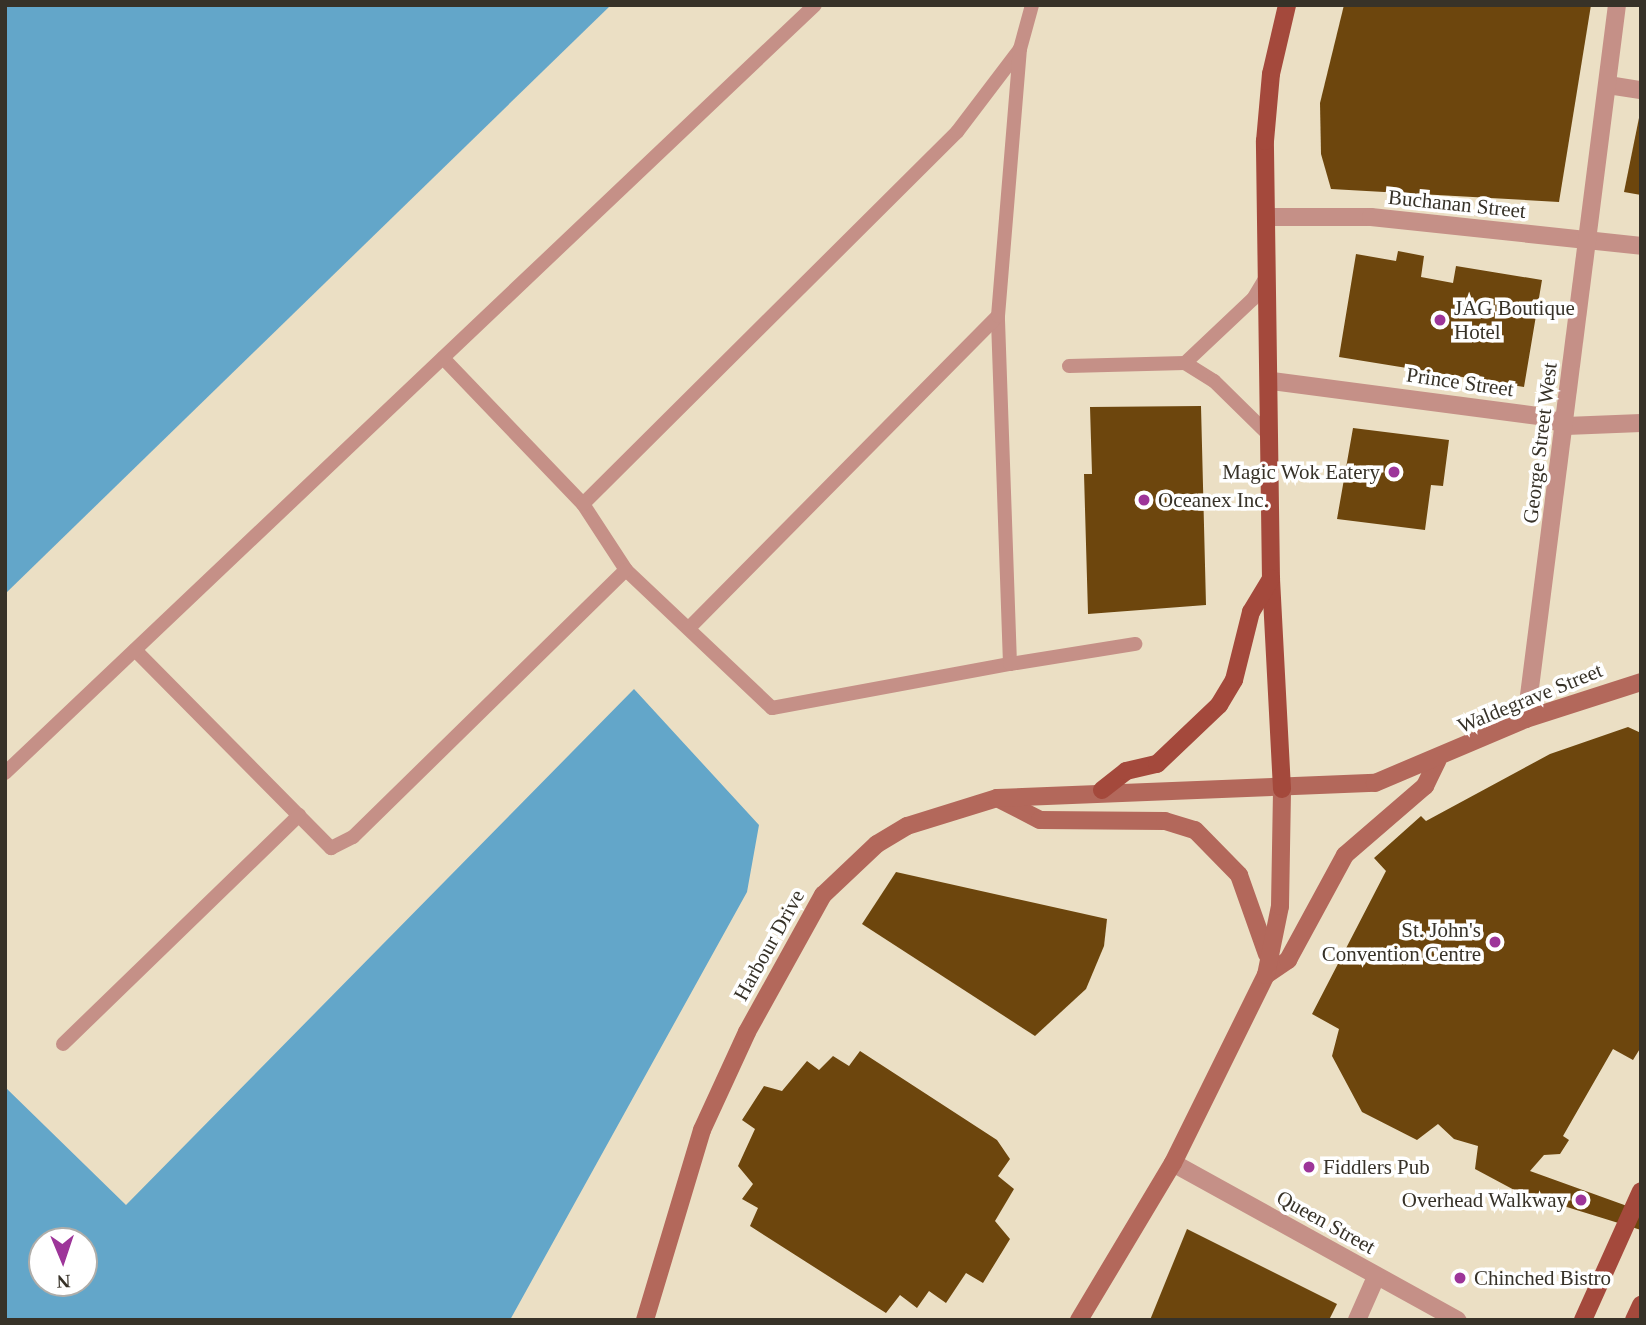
<!DOCTYPE html>
<style>
body{margin:0}
#map{position:relative;width:1646px;height:1325px;overflow:hidden;background:#ebdfc4;font-family:"Times New Roman",serif}
div>[style]{position:absolute}
[style*='--x']{left:calc(var(--x)*1px);top:calc(var(--y)*1px);width:calc(var(--w)*1px);rotate:calc(var(--a)*1deg)}
.water>*{inset:0;background:#63a6c9}
.building>*{inset:0;background:#6d460d}
.lane>*{height:14px;margin:-7px;padding:0 7px;transform-origin:7px;border-radius:7px;background:#c59087}
.street>*{height:18px;margin:-9px;padding:0 9px;transform-origin:9px;border-radius:9px;background:#c59087}
.secondary>*{height:18px;margin:-9px;padding:0 9px;transform-origin:9px;border-radius:9px;background:#b3685b}
.primary>*{height:18px;margin:-9px;padding:0 9px;transform-origin:9px;border-radius:9px;background:#a4493c}
.dots>*{width:19px;height:19px;translate:-50% -50%;box-sizing:border-box;border:4px solid #fff;border-radius:50%}
span{translate:-50% -50%;white-space:nowrap;text-align:center;line-height:1.15;-webkit-text-stroke:7px #fff;paint-order:stroke}
.street-label{font-size:21px;color:#373228}
.poi-label{font-size:21px;color:#373228}
.left{translate:0 -50%;text-align:left}
.right{translate:-100% -50%;text-align:right}
.frame{position:absolute;inset:0;border:7px solid #373228;pointer-events:none}
.north{position:absolute;left:28px;top:1227px;width:70px;height:70px;box-sizing:border-box;background:#fff;border:2px solid #afada9;border-radius:50%;rotate:178deg;font-size:19px;font-weight:700;line-height:28px;text-align:center;color:#373228}
.north::after{content:'';display:block;margin:auto;width:24px;height:32px;background:#9d3599;clip-path:polygon(50% 0,100% 100%,50% 72%,0 100%)}
</style>
<div id="map">
<div class="water">
<div style="clip-path:polygon(5px 5px,611px 5px,5px 594px)"></div>
<div style="clip-path:polygon(evenodd,634px 689px,759px 825px,747px 892px,510px 1320px,5px 1320px,5px 1087px,126px 1205px,634px 689px,42px 1241px,84px 1241px,84px 1283px,42px 1283px,42px 1241px)"></div>
</div>
<div class="building">
<div style="clip-path:polygon(1344px 5px,1591px 5px,1559px 202px,1331px 189px,1321px 154px,1320px 103px)"></div>
<div style="clip-path:polygon(1641px 108px,1641px 195px,1624px 192px)"></div>
<div style="clip-path:polygon(1398px 251px,1424px 256px,1421px 277px,1453px 283px,1456px 266px,1542px 280px,1524px 387px,1339px 357px,1356px 254px,1396px 261px)"></div>
<div style="clip-path:polygon(1201px 406px,1206px 605px,1088px 614px,1084px 474px,1092px 474px,1090px 407px)"></div>
<div style="clip-path:polygon(1353px 428px,1449px 440px,1443px 486px,1431px 485px,1425px 530px,1337px 519px)"></div>
<div style="clip-path:polygon(1628px 727px,1641px 733px,1641px 1047px,1633px 1060px,1613px 1049px,1563px 1136px,1569px 1140px,1560px 1154px,1544px 1155px,1530px 1171px,1641px 1211px,1641px 1230px,1518px 1192px,1475px 1169px,1478px 1146px,1454px 1139px,1438px 1124px,1417px 1140px,1362px 1112px,1332px 1056px,1339px 1029px,1312px 1014px,1386px 871px,1374px 858px,1421px 816px,1426px 821px,1550px 754px)"></div>
<div style="clip-path:polygon(896px 872px,1107px 919px,1104px 946px,1086px 989px,1035px 1036px,862px 924px)"></div>
<div style="clip-path:polygon(860px 1051px,997px 1140px,1010px 1159px,998px 1176px,1014px 1189px,995px 1221px,1010px 1239px,983px 1283px,966px 1273px,946px 1303px,929px 1291px,917px 1308px,900px 1295px,886px 1313px,750px 1226px,758px 1208px,742px 1199px,753px 1184px,738px 1166px,755px 1129px,742px 1120px,764px 1086px,782px 1091px,807px 1061px,819px 1070px,833px 1056px,849px 1066px)"></div>
<div style="clip-path:polygon(1187px 1229px,1337px 1304px,1329px 1320px,1150px 1320px)"></div>
</div>
<div class="lane">
<div style="--x:443;--y:358;--w:202;--a:46.2"></div>
<div style="--x:583;--y:504;--w:79;--a:56.9"></div>
<div style="--x:626;--y:570;--w:201;--a:43.4"></div>
<div style="--x:772;--y:708;--w:242;--a:-10.5"></div>
<div style="--x:1010;--y:664;--w:348;--a:-92"></div>
<div style="--x:1185;--y:363;--w:93;--a:-43.3"></div>
<div style="--x:1253;--y:299;--w:27;--a:-59"></div>
<div style="--x:1069;--y:366;--w:116;--a:-1.5"></div>
<div style="--x:1185;--y:363;--w:34;--a:32"></div>
<div style="--x:1214;--y:381;--w:80;--a:44.5"></div>
<div style="--x:583;--y:504;--w:528;--a:-44.85"></div>
<div style="--x:957;--y:132;--w:104;--a:-52.8"></div>
<div style="--x:1020;--y:49;--w:46;--a:-74.7"></div>
<div style="--x:689;--y:628;--w:439;--a:-45.3"></div>
<div style="--x:998;--y:316;--w:268;--a:-85.3"></div>
<div style="--x:135;--y:650;--w:279;--a:45.3"></div>
<div style="--x:331;--y:848;--w:25;--a:-27"></div>
<div style="--x:353;--y:837;--w:382;--a:-44.4"></div>
<div style="--x:1010;--y:664;--w:127;--a:-9.1"></div>
<div style="--x:5;--y:773;--w:1116;--a:-43.48"></div>
<div style="--x:63;--y:1044;--w:329;--a:-44.1"></div>
</div>
<div class="street">
<div style="--x:1608;--y:85;--w:33;--a:9"></div>
<div style="--x:1267;--y:217;--w:104;--a:0"></div>
<div style="--x:1371;--y:217;--w:272;--a:6.1"></div>
<div style="--x:1272;--y:381;--w:275;--a:7.5"></div>
<div style="--x:1545;--y:417;--w:23;--a:23"></div>
<div style="--x:1566;--y:426;--w:75;--a:-2.3"></div>
<div style="--x:1526;--y:719;--w:720;--a:-82.74"></div>
<div style="--x:1173;--y:1163;--w:325;--a:28.9"></div>
<div style="--x:1357;--y:1320;--w:47;--a:-66.2"></div>
</div>
<div class="secondary">
<div style="--x:997;--y:798;--w:48;--a:27.1"></div>
<div style="--x:1040;--y:820;--w:125;--a:0.5"></div>
<div style="--x:1165;--y:821;--w:31;--a:17"></div>
<div style="--x:1195;--y:830;--w:63;--a:45.6"></div>
<div style="--x:1239;--y:875;--w:84;--a:70.5"></div>
<div style="--x:1266;--y:975;--w:27;--a:-34"></div>
<div style="--x:1288;--y:960;--w:119;--a:-61.5"></div>
<div style="--x:1345;--y:855;--w:106;--a:-40.8"></div>
<div style="--x:1425;--y:786;--w:28;--a:-64"></div>
<div style="--x:645;--y:1320;--w:198;--a:-73.3"></div>
<div style="--x:702;--y:1130;--w:108;--a:-65.3"></div>
<div style="--x:747;--y:1032;--w:157;--a:-61"></div>
<div style="--x:823;--y:895;--w:74;--a:-43.4"></div>
<div style="--x:877;--y:844;--w:35;--a:-31"></div>
<div style="--x:907;--y:826;--w:94;--a:-17.3"></div>
<div style="--x:997;--y:798;--w:378;--a:-2.3"></div>
<div style="--x:1375;--y:783;--w:164;--a:-23"></div>
<div style="--x:1526;--y:719;--w:121;--a:-17.8"></div>
<div style="--x:1079;--y:1320;--w:183;--a:-59.1"></div>
<div style="--x:1173;--y:1163;--w:210;--a:-63.7"></div>
<div style="--x:1266;--y:975;--w:70;--a:-78.5"></div>
<div style="--x:1280;--y:906;--w:117;--a:-89"></div>
</div>
<div class="primary">
<div style="--x:1282;--y:789;--w:210;--a:-93"></div>
<div style="--x:1271;--y:579;--w:438;--a:-90.8"></div>
<div style="--x:1265;--y:141;--w:67;--a:-84.9"></div>
<div style="--x:1271;--y:74;--w:71;--a:-76.9"></div>
<div style="--x:1102;--y:790;--w:31;--a:-38"></div>
<div style="--x:1126;--y:771;--w:32;--a:-13"></div>
<div style="--x:1157;--y:764;--w:86;--a:-43.6"></div>
<div style="--x:1219;--y:705;--w:29;--a:-59"></div>
<div style="--x:1234;--y:680;--w:70;--a:-76"></div>
<div style="--x:1251;--y:612;--w:39;--a:-59"></div>
<div style="--x:1583;--y:1320;--w:141;--a:-65.8"></div>
<div style="--x:1634;--y:1320;--w:17;--a:-65"></div>
</div>
<div class="dots">
<div style="left:1440px;top:320px;background:#9d3599"></div>
<div style="left:1394px;top:472px;background:#9d3599"></div>
<div style="left:1144px;top:500px;background:#9d3599"></div>
<div style="left:1495px;top:942px;background:#9d3599"></div>
<div style="left:1309px;top:1167px;background:#9d3599"></div>
<div style="left:1581px;top:1200px;background:#9d3599"></div>
<div style="left:1460px;top:1278px;background:#9d3599"></div>
</div>
<div class="street-label">
<span style="left:1457px;top:204px;rotate:6deg">Buchanan Street</span>
<span style="left:1460px;top:382px;rotate:8deg">Prince Street</span>
<span style="left:1540px;top:443px;rotate:-83deg">George Street West</span>
<span style="left:1530px;top:698px;rotate:-22deg">Waldegrave Street</span>
<span style="left:769px;top:945px;rotate:-61deg">Harbour Drive</span>
<span style="left:1326px;top:1222px;rotate:29deg">Queen Street</span>
</div>
<div class="poi-label">
<span class="left" style="left:1454px;top:320px">JAG Boutique<br>Hotel</span>
<span class="right" style="left:1380px;top:472px">Magic Wok Eatery</span>
<span class="left" style="left:1158px;top:500px">Oceanex Inc.</span>
<span class="right" style="left:1481px;top:942px">St. John's<br>Convention Centre</span>
<span class="left" style="left:1323px;top:1167px">Fiddlers Pub</span>
<span class="right" style="left:1567px;top:1200px">Overhead Walkway</span>
<span class="left" style="left:1474px;top:1278px">Chinched Bistro</span>
</div>
<div class="frame"></div>
<div class="north">N</div>
</div>
